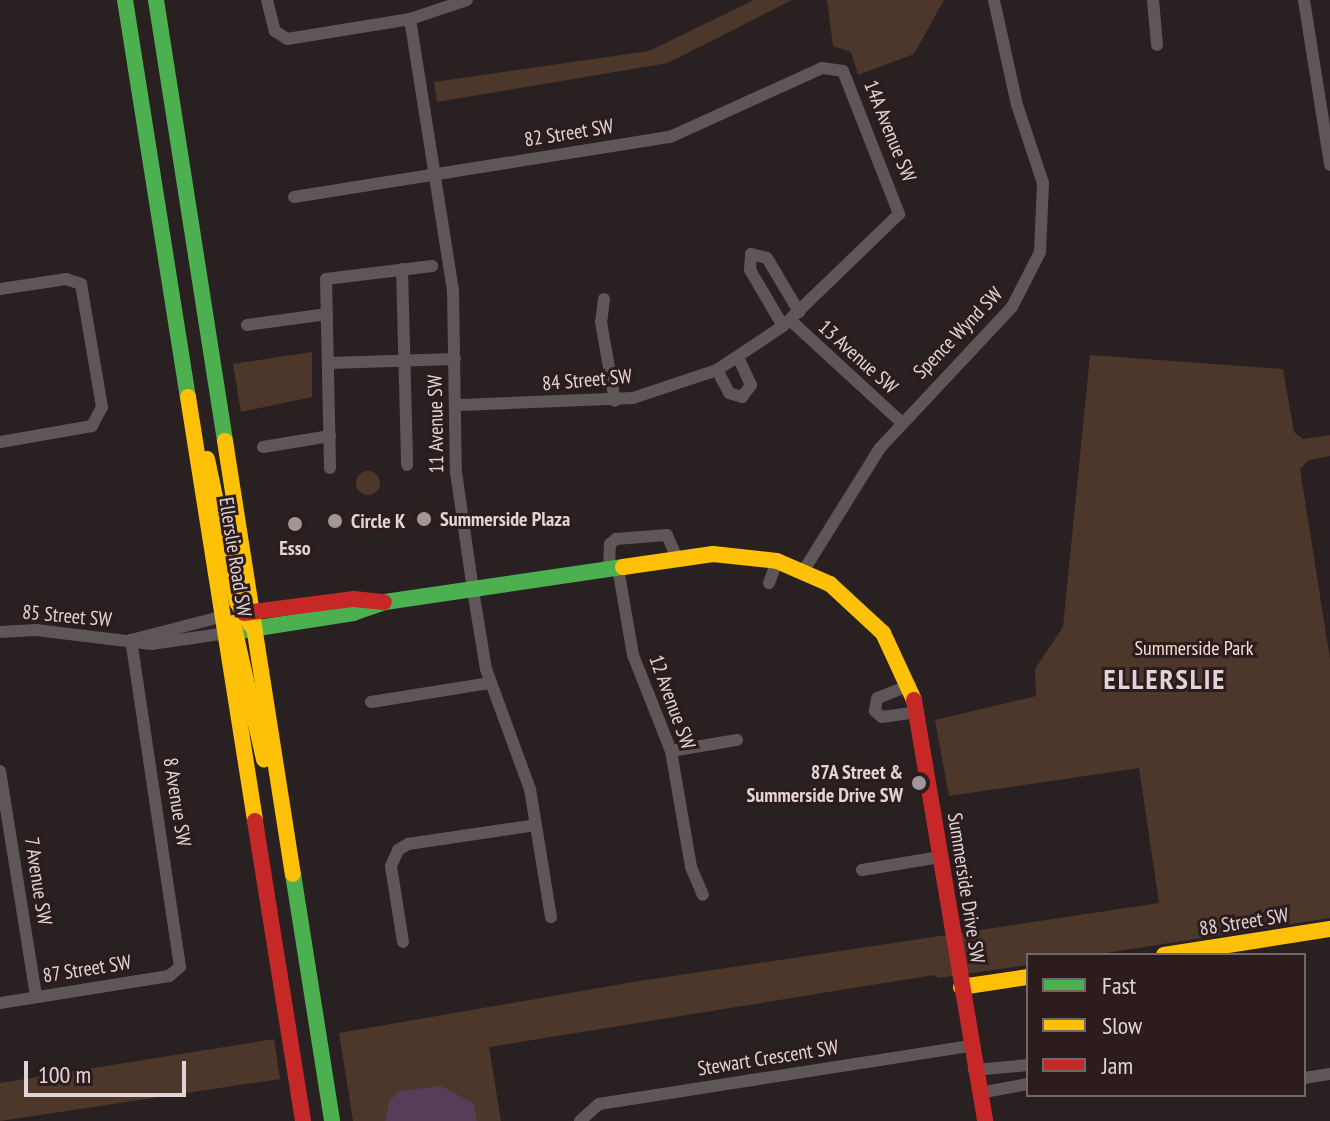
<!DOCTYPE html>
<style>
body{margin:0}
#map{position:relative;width:1330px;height:1121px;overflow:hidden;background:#282021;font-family:"PT Sans Narrow",sans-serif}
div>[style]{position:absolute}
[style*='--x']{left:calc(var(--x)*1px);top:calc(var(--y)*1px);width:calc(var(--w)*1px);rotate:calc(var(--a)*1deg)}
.green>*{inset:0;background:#4d372b}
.round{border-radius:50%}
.water>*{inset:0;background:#573d57}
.street>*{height:12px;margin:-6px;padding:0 6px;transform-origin:6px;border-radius:6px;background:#5f5757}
.fast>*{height:16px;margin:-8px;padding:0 8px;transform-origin:8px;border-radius:8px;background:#4caf50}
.slow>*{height:16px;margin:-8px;padding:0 8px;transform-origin:8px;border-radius:8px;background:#ffc107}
.jam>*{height:16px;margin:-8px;padding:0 8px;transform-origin:8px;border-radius:8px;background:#c62828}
.dots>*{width:22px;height:22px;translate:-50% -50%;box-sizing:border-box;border:4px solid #2c1c1e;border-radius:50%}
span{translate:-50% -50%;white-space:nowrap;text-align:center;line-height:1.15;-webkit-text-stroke:6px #2c1c1e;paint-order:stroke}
.street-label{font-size:20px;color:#e0d4d6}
.poi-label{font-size:20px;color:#e0d4d6;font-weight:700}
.left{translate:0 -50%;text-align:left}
.right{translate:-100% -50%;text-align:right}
.park-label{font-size:20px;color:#f6ddce}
.district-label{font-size:28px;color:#e0d4d6;font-weight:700;letter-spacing:2px}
.legend{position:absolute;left:1026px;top:953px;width:280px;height:144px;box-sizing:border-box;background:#2c1c1e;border:2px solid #746668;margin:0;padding:10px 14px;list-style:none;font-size:24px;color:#e0d4d6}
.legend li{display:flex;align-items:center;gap:16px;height:40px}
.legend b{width:40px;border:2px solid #746668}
.scale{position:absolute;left:24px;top:1061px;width:162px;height:36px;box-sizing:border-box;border:4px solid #e0d4d6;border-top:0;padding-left:10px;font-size:24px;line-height:28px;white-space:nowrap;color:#e0d4d6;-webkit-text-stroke:6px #2c1c1e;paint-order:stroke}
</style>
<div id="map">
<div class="green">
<div style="clip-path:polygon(754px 0,792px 0,668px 63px,437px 102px,434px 82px,649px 51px)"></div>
<div style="clip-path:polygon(827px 0,944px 0,914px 54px,858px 75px,851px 52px,833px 46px)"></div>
<div style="clip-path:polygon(312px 352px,312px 397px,241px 412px,233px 364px)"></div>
<div style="clip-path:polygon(1090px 355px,1283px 369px,1294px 432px,1303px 439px,1330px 435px,1330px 456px,1309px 460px,1300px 469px,1330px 659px,1330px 918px,1093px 955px,1028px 955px,1028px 965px,938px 978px,934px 975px,489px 1047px,501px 1121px,353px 1121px,339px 1033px,633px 982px,1159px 903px,1139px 768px,949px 796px,935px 720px,1036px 696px,1035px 669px,1063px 627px)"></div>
<div class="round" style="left:356px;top:471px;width:24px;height:24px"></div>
<div style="clip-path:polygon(274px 1039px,280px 1079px,0 1121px,0 1083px)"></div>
</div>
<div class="water">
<div style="clip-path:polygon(441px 1086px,473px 1103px,477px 1121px,385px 1121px,390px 1100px,400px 1091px)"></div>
</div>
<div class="street">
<div style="--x:267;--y:0;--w:32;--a:76"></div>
<div style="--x:275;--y:31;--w:14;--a:34"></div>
<div style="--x:287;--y:39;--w:125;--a:-9.2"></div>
<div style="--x:410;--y:19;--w:60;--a:-18.4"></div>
<div style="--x:1153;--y:0;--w:45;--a:84.9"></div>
<div style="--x:1304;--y:0;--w:167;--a:81"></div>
<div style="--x:410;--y:19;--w:275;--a:81"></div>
<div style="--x:453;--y:291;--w:181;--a:89.1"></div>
<div style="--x:456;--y:472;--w:119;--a:81.8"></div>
<div style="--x:473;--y:590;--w:80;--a:80.7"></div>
<div style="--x:486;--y:669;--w:128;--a:69.9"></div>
<div style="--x:530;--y:789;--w:130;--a:80.7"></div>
<div style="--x:294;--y:197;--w:381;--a:-9.1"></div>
<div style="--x:670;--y:137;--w:167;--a:-24.4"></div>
<div style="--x:822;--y:68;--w:21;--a:8"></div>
<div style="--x:843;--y:71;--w:154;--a:68.6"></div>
<div style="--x:899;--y:214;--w:161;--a:136"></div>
<div style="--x:783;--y:326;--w:79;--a:146.3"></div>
<div style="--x:717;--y:370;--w:89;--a:161.6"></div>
<div style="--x:633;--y:398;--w:178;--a:177.7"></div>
<div style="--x:402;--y:269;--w:196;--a:88.5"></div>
<div style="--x:0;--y:289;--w:67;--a:-8.6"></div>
<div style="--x:66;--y:279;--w:16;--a:18"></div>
<div style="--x:81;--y:284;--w:125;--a:80.3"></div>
<div style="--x:102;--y:407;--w:21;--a:118"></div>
<div style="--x:92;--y:426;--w:93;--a:170.1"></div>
<div style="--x:604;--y:299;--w:23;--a:97"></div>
<div style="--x:601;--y:322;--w:80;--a:80"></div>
<div style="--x:790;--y:320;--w:151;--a:42.6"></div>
<div style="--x:247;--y:325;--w:81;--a:-7.8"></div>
<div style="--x:783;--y:326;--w:65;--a:-120.5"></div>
<div style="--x:750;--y:270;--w:16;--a:-86"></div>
<div style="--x:751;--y:254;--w:16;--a:14"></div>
<div style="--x:767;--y:258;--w:63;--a:59.3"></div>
<div style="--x:329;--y:363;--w:126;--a:-1.8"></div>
<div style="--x:717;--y:370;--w:26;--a:62"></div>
<div style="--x:729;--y:393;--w:14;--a:17"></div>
<div style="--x:742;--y:397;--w:15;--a:-53"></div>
<div style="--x:751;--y:385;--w:29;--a:-115"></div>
<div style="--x:263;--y:447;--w:68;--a:-9.3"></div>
<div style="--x:330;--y:468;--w:189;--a:-91.2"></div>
<div style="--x:326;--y:279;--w:107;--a:-7"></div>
<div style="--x:618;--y:568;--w:88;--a:80.2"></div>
<div style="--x:633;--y:655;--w:103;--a:68.4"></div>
<div style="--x:671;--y:751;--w:118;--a:80.2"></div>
<div style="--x:691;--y:867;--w:30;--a:67"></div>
<div style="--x:609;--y:569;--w:25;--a:-88"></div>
<div style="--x:610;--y:544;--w:8;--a:-40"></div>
<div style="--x:616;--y:539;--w:51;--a:-4.5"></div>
<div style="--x:667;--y:535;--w:25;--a:67"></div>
<div style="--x:804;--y:570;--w:144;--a:-58.1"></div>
<div style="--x:880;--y:448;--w:193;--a:-46.9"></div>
<div style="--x:1012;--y:307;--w:62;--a:-63"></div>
<div style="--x:1040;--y:252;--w:69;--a:-87.5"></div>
<div style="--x:1043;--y:183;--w:82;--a:-108.4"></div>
<div style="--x:1017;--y:105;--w:107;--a:-102.4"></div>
<div style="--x:769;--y:583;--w:23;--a:-70"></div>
<div style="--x:0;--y:632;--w:36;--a:-3"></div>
<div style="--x:36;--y:630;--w:116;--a:6.9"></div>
<div style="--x:151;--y:644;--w:77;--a:-8.2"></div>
<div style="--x:131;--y:640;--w:96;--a:-14.5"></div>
<div style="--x:910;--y:685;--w:35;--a:158"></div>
<div style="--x:877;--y:698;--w:13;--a:99"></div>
<div style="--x:875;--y:711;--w:9;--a:41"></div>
<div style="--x:882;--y:717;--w:35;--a:-8"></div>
<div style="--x:371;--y:702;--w:121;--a:-9.1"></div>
<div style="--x:671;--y:751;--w:67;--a:-9.5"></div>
<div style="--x:0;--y:771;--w:229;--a:80.9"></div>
<div style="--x:862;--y:870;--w:79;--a:-9.5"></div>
<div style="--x:403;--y:942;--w:77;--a:-99"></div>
<div style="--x:391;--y:866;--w:17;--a:-66"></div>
<div style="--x:398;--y:850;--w:12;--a:-31"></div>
<div style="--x:408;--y:844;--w:129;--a:-8.4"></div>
<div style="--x:0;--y:1003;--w:171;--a:-9.1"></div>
<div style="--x:169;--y:976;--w:14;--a:-39"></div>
<div style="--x:180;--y:967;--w:331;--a:-98.5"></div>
<div style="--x:974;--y:1070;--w:54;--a:-5.3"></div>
<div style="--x:1304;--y:1078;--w:26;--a:-9"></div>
<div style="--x:979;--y:1093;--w:50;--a:-10.4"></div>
<div style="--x:580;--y:1121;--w:25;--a:-42"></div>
<div style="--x:599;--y:1104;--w:376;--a:-8.9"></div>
</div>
<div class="fast">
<div style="--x:125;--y:0;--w:402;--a:81"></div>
<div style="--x:156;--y:0;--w:446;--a:81.1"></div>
<div style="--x:227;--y:633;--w:128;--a:-9"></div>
<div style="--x:353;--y:613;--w:34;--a:-19"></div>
<div style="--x:385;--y:602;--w:241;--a:-8.4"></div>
<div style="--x:293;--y:874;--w:250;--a:81"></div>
</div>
<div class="slow">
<div style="--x:188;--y:397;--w:429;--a:81"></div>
<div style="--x:225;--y:441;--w:438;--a:81.1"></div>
<div style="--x:207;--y:459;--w:146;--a:78.2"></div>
<div style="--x:237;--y:602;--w:27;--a:59"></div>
<div style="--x:623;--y:567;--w:91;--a:-8.2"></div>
<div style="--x:713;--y:554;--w:64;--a:6.2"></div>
<div style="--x:777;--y:561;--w:58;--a:23.5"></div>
<div style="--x:830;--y:584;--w:72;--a:42.8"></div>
<div style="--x:883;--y:633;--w:74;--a:65.2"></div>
<div style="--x:233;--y:623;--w:140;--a:77.2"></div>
<div style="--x:1164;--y:955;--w:168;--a:-8.9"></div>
<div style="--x:961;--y:987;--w:68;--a:-8.5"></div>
</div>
<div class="jam">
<div style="--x:244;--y:613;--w:111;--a:-7.3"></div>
<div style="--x:354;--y:599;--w:30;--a:6"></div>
<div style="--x:914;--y:700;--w:427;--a:80.4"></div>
<div style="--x:255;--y:821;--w:304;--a:80.9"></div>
</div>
<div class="dots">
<div style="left:424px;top:519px;background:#a09597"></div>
<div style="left:335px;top:521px;background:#a09597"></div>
<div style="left:295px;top:524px;background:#a09597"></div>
<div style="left:919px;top:783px;background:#a09597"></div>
</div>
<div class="street-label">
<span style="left:890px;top:131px;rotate:68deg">14A Avenue SW</span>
<span style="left:569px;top:133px;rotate:-9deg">82 Street SW</span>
<span style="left:958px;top:333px;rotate:-46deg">Spence Wynd SW</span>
<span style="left:858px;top:357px;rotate:42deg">13 Avenue SW</span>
<span style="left:587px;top:380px;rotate:-5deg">84 Street SW</span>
<span style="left:436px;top:424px;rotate:-91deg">11 Avenue SW</span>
<span style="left:235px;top:557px;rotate:81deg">Ellerslie Road SW</span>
<span style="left:67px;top:616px;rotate:5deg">85 Street SW</span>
<span style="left:672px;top:702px;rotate:70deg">12 Avenue SW</span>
<span style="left:177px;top:802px;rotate:81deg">8 Avenue SW</span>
<span style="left:38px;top:881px;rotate:81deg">7 Avenue SW</span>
<span style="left:966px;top:888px;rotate:81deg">Summerside Drive SW</span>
<span style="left:1244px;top:922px;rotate:-9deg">88 Street SW</span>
<span style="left:87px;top:969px;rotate:-9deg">87 Street SW</span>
<span style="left:768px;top:1058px;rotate:-9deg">Stewart Crescent SW</span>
</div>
<div class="poi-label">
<span class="left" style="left:440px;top:519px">Summerside Plaza</span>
<span class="left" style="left:351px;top:521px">Circle K</span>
<span style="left:295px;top:548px">Esso</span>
<span class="right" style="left:903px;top:784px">87A Street &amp;<br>Summerside Drive SW</span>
</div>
<div class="park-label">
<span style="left:1194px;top:648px">Summerside Park</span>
</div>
<div class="district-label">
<span style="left:1165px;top:679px">ELLERSLIE</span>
</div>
<ul class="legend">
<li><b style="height:10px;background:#4caf50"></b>Fast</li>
<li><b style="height:10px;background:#ffc107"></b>Slow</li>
<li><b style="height:10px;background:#c62828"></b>Jam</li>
</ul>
<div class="scale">100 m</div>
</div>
